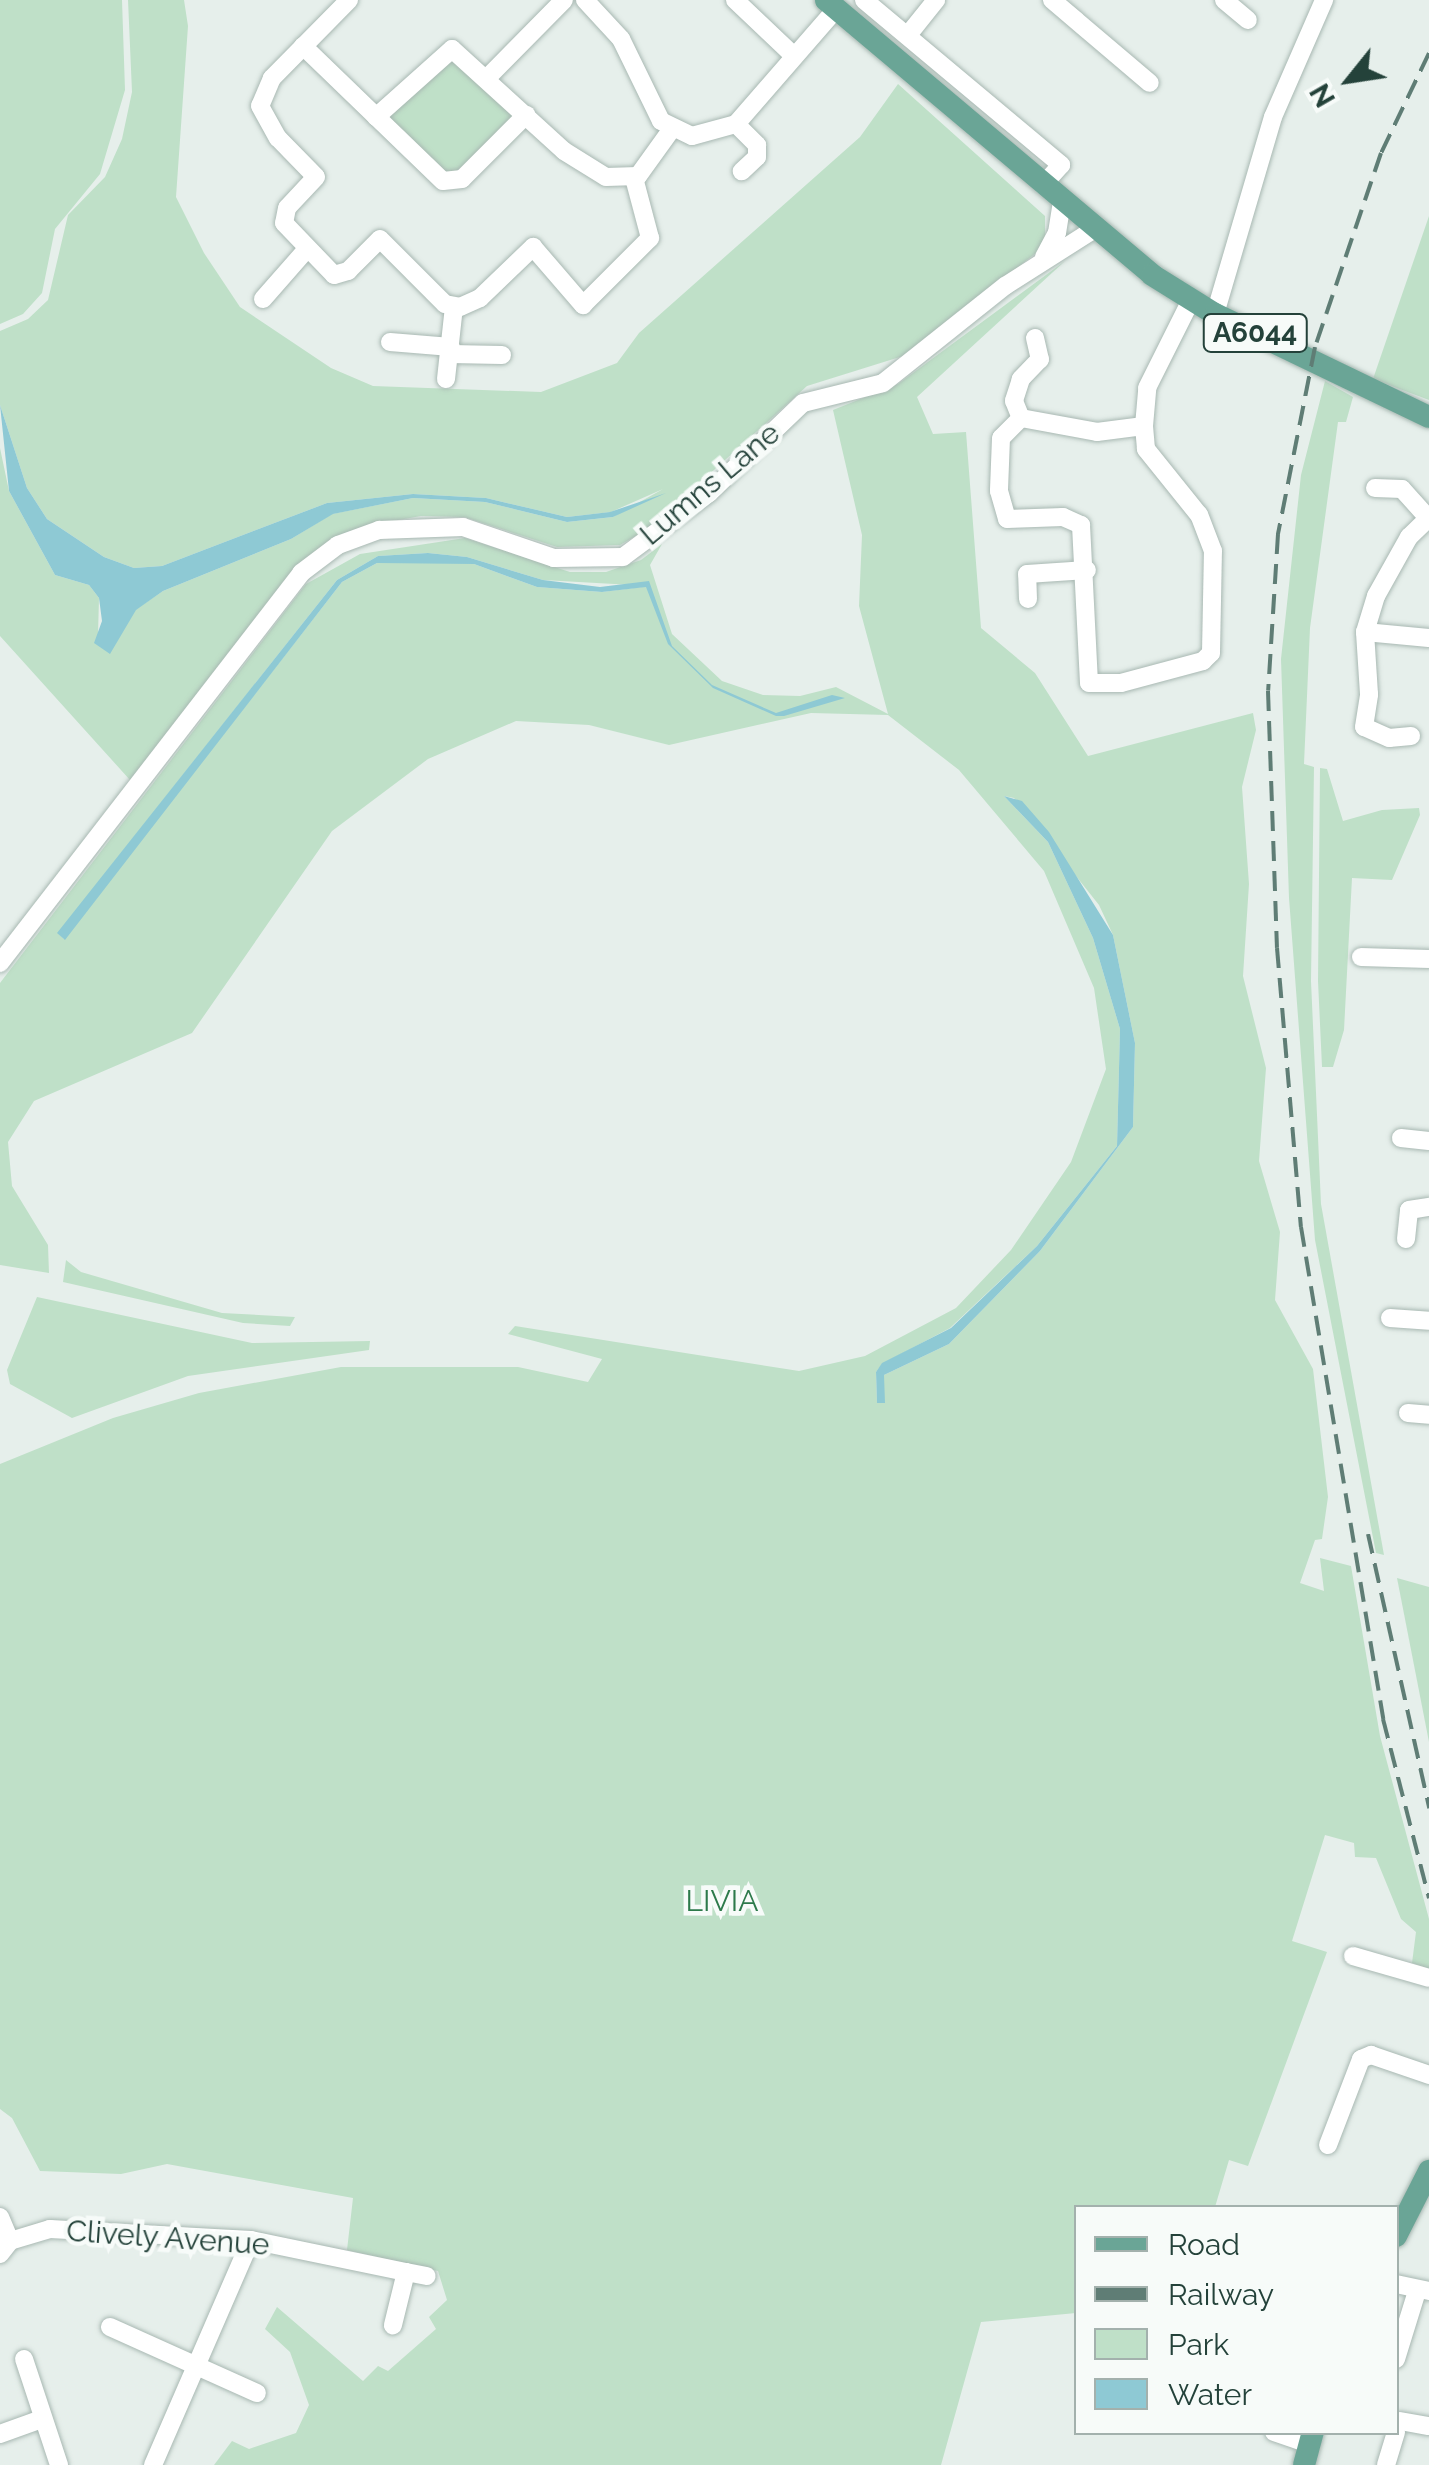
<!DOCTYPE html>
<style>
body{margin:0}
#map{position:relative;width:1429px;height:2465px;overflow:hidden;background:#e6efeb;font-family:Raleway,sans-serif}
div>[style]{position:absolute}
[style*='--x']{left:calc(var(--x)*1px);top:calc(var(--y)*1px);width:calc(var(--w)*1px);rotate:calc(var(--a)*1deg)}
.green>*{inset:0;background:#bfe0c8}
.water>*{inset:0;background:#8ec9d4}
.roads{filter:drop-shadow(0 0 2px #a8b8b2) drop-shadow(0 0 2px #a8b8b2)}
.minor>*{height:18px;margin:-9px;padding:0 9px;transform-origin:9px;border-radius:9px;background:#fff}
.major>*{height:22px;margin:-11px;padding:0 11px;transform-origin:11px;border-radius:11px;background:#6aa596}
.rail>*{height:4px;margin-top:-2px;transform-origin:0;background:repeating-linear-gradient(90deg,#5f7d75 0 20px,transparent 0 30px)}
span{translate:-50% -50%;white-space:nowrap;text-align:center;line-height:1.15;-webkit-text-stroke:9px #f7fbf9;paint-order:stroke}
.shield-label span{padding:2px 8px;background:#f7fbf9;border:2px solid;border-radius:8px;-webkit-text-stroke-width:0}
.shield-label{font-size:28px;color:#24423a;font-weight:700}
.street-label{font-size:30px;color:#24423a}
.park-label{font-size:30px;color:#2d7a4b}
.legend{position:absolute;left:1074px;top:2205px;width:325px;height:230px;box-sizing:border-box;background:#f7fbf9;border:2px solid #a3b1ad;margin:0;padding:12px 18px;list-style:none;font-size:30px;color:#24423a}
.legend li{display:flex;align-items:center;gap:20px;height:50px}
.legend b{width:50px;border:2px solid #a3b1ad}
.north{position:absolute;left:1299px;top:30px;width:100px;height:100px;-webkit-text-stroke:8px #f7fbf9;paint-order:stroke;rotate:240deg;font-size:28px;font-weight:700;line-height:40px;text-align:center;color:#24423a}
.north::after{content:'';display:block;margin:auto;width:35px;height:45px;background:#24423a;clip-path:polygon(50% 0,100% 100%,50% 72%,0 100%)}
</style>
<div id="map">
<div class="green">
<div style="clip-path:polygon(0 0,122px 0,125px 90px,100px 174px,55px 229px,42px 293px,23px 314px,0 324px)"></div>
<div style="clip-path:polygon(128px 0,184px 0,188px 26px,176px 197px,204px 253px,240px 307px,331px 368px,373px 386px,541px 392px,617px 363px,639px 333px,860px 137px,898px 84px,1045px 216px,1045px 246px,903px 356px,807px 386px,651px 527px,620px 545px,557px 547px,464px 517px,421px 516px,377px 524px,295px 569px,130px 780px,0 636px,0 448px,9px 491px,55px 575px,89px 585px,99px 598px,98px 635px,163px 591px,291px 539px,332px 514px,413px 498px,485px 502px,567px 522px,613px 517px,663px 489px,611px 512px,567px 517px,486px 498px,413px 494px,327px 503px,162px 566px,134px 568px,104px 557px,47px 519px,27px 488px,0 405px,0 331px,28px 319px,48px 300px,68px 215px,105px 177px,122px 139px,132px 92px)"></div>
<div style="clip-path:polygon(450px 51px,522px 115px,454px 180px,379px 117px)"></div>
<div style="clip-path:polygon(1429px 216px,1429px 400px,1373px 379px)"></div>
<div style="clip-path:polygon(evenodd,1065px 261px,917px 397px,933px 434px,966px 432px,981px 628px,1035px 673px,1088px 756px,1253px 713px,1256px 730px,1242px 787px,1249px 884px,1243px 976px,1266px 1068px,1259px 1161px,1280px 1232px,1275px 1300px,1313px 1369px,1328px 1497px,1322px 1539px,1315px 1540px,1300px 1583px,1324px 1591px,1320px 1558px,1351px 1566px,1380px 1736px,1429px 1919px,1429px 1969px,1412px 1963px,1416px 1932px,1401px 1919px,1376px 1858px,1355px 1857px,1354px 1843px,1325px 1835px,1292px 1941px,1327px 1952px,1248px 2166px,1229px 2160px,1215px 2207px,1076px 2208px,1076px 2313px,981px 2322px,941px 2465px,214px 2465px,232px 2441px,249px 2449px,296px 2433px,309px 2405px,290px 2352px,265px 2329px,277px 2307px,363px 2381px,378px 2366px,388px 2371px,436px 2329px,429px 2317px,447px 2300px,438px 2271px,347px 2250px,353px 2198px,167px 2164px,121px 2174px,40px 2171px,12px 2118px,0 2109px,0 1464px,113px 1418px,199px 1393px,341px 1367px,518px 1367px,588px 1382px,602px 1359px,508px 1334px,515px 1326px,799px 1371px,865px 1356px,956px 1308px,1011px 1250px,1071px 1162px,1106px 1069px,1094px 988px,1044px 871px,959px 770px,888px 715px,811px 713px,669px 745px,589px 725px,516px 721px,428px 759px,332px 831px,192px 1033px,34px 1101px,8px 1142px,12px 1186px,48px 1245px,49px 1273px,0 1265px,0 983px,306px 584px,360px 554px,465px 538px,570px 572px,606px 572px,641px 560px,662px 544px,650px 565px,672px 634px,722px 681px,763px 695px,800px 696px,836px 687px,888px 714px,859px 606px,862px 535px,833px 410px,898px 384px,1065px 261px,428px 553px,467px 557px,543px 580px,650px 586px,602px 592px,537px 587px,474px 564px,434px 559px,377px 563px,342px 582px,64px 939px,58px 933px,337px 580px,378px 556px,428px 553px,1065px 261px,1004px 796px,1014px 798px,1099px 905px,1113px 935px,1135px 1043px,1133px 1127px,1040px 1251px,949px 1344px,884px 1375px,877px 1403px,876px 1372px,882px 1364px,950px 1328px,1037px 1246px,1117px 1146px,1120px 1029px,1093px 938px,1048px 842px,1004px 796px)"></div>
<div style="clip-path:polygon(1325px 381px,1353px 397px,1346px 422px,1338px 422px,1310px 628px,1304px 764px,1314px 767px,1311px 981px,1321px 1204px,1384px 1555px,1376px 1553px,1315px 1240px,1289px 898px,1281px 659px,1301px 475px)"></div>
<div style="clip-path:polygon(1320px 768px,1327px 769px,1343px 821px,1382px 810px,1419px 808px,1420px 815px,1392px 880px,1352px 878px,1344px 1030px,1333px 1067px,1322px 1067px,1318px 981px)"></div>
<div style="clip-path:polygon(66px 1260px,81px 1272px,222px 1313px,295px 1317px,290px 1326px,243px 1323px,63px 1282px)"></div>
<div style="clip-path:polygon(37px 1297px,252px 1343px,370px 1341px,369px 1350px,188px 1376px,72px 1418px,10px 1384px,7px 1370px)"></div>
<div style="clip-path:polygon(1397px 1578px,1429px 1587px,1429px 1742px)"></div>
</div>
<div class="water">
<div style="clip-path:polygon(0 405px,27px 488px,47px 519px,104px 557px,134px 568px,162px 566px,327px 503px,413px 494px,486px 498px,567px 517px,610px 512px,666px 493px,613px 517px,567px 522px,485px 502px,413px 498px,333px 514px,291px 539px,163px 591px,136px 610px,110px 654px,94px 643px,102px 621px,99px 598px,89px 585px,55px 575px,9px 491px)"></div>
<div style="clip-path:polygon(428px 553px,467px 557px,543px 580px,600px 587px,649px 581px,672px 646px,712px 685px,776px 713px,832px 695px,845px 698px,784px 716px,776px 716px,713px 688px,668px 644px,646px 587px,602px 592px,537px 587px,474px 564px,377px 563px,342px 582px,65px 940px,57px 933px,337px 580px,378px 556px)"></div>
<div style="clip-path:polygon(1004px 796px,1022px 801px,1049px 832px,1113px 935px,1135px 1043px,1133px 1127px,1040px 1251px,949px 1344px,884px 1375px,885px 1403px,877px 1403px,876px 1372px,882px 1363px,951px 1328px,1037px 1246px,1117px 1146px,1120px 1029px,1093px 938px,1048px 842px)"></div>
</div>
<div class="roads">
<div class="minor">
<div style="--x:349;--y:0;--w:110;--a:134.6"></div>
<div style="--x:272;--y:78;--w:30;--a:113"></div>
<div style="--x:260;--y:106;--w:37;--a:61"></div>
<div style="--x:278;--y:138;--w:54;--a:45.7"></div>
<div style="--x:316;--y:177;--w:42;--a:133.1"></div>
<div style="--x:287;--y:208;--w:15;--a:101"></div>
<div style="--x:284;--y:223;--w:72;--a:46.1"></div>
<div style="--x:334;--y:275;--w:15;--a:-16"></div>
<div style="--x:348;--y:271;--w:45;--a:-45"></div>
<div style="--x:380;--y:239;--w:92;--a:45"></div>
<div style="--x:445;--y:304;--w:15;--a:11"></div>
<div style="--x:460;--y:307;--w:22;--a:-24"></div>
<div style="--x:480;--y:298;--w:74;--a:-43.9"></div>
<div style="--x:533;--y:247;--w:77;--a:49.2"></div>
<div style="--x:583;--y:305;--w:95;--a:-45"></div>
<div style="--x:650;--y:238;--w:62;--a:-104.9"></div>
<div style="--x:585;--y:0;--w:53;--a:47.3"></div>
<div style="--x:621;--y:39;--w:91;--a:64"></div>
<div style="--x:661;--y:121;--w:34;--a:26"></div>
<div style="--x:692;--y:136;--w:46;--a:-15.3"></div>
<div style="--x:736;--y:124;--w:152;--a:-49"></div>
<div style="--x:735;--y:0;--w:81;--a:43.5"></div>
<div style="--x:864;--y:0;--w:257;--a:39.9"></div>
<div style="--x:1061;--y:165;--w:27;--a:132"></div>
<div style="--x:1052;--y:0;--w:128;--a:40.3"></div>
<div style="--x:1224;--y:0;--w:31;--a:40"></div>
<div style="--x:908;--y:35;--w:45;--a:-51.3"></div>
<div style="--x:303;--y:46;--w:194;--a:44"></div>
<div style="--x:443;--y:181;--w:19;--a:-6"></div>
<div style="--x:462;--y:179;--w:91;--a:-45"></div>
<div style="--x:488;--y:77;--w:108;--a:-45.4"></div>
<div style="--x:376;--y:117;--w:102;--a:-41.8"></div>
<div style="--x:452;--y:49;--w:151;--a:42.3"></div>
<div style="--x:564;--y:151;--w:49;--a:31.8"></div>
<div style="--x:606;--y:177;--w:32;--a:-2"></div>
<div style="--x:638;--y:176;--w:57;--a:-54.3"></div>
<div style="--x:736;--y:124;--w:30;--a:45"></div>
<div style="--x:757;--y:145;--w:12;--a:90"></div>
<div style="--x:757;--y:157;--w:21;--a:137"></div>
<div style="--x:1044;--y:257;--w:27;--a:-62"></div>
<div style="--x:1057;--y:233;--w:31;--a:-81"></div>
<div style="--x:263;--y:299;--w:67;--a:-48.7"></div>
<div style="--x:1215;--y:314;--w:205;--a:-73.6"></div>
<div style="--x:1273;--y:117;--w:128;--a:-66.4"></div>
<div style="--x:1035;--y:338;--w:22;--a:77"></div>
<div style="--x:1040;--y:359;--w:28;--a:134"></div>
<div style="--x:1021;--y:379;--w:23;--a:108"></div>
<div style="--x:1014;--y:401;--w:18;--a:68"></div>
<div style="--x:1021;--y:418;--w:77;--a:10.4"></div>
<div style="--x:1097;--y:432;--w:47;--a:-7.3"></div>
<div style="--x:390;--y:342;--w:61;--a:4.7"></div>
<div style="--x:450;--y:354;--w:52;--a:1.1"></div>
<div style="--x:446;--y:379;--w:72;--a:-83.7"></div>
<div style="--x:1021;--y:418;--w:28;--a:135"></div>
<div style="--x:1001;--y:438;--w:53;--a:92.2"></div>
<div style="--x:999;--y:491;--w:29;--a:74"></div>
<div style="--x:1007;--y:519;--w:56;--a:-2"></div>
<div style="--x:1063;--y:517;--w:20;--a:24"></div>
<div style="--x:1081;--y:525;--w:158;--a:87.1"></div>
<div style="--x:1089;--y:683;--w:32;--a:0"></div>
<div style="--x:1121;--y:683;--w:85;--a:-15"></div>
<div style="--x:1203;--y:661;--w:11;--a:-45"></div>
<div style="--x:1211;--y:653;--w:102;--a:-88.9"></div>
<div style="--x:1213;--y:551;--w:39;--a:-111"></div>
<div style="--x:1199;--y:515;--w:85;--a:-128.8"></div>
<div style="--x:1146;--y:449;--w:23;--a:-95"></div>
<div style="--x:1144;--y:426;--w:38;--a:-85"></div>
<div style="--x:1147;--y:388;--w:98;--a:-63.4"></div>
<div style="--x:1375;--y:488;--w:27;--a:2"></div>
<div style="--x:1402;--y:489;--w:39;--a:48"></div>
<div style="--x:1028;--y:599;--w:25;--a:-92"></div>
<div style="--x:1027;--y:574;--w:60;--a:-3.8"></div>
<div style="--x:1365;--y:632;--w:64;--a:5.4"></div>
<div style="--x:1411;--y:736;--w:22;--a:175"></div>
<div style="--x:1389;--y:738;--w:27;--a:-156"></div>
<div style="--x:1364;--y:727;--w:33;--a:-81"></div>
<div style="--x:1369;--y:694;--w:62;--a:-93.7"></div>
<div style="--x:1365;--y:632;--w:38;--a:-73"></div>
<div style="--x:1376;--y:596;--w:68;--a:-60.8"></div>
<div style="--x:1409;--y:537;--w:28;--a:-44"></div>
<div style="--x:1361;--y:957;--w:68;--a:1.7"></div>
<div style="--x:0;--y:963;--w:493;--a:-52.3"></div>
<div style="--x:301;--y:573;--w:46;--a:-37.1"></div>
<div style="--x:338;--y:545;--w:44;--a:-20.1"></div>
<div style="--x:379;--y:530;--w:84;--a:-2"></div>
<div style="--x:463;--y:527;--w:96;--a:18.8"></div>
<div style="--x:554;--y:558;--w:69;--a:-0.8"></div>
<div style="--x:623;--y:557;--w:107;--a:-36.7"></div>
<div style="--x:709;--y:493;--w:130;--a:-43.8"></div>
<div style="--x:803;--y:403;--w:82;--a:-14"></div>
<div style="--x:883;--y:383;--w:156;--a:-38.5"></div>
<div style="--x:1005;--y:286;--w:104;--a:-32.5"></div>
<div style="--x:1401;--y:1138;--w:28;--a:6"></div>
<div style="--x:1406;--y:1239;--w:29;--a:-84"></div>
<div style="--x:1409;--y:1210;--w:20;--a:-9"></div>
<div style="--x:1390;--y:1318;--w:39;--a:4"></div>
<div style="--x:1408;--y:1413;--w:21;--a:5"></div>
<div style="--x:1353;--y:1956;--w:79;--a:16.1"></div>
<div style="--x:1328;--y:2145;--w:92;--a:-69"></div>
<div style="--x:1361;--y:2059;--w:11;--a:-22"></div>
<div style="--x:1371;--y:2055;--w:61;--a:19"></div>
<div style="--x:0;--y:2217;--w:26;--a:67"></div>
<div style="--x:0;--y:2254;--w:16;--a:-52"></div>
<div style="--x:10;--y:2241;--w:42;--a:-16.7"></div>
<div style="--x:50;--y:2229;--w:201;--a:3.1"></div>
<div style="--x:251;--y:2240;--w:158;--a:11.7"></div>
<div style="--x:406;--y:2272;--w:55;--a:103.8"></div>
<div style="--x:406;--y:2272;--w:21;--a:11"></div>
<div style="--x:1396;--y:2284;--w:34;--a:12"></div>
<div style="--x:110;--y:2327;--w:161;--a:24.2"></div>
<div style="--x:24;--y:2359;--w:112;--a:71.7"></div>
<div style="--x:1396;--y:2359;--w:71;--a:-72.8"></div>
<div style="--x:1400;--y:2421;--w:29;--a:10"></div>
<div style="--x:1274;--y:2432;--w:37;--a:19"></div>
<div style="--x:0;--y:2434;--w:45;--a:-19.7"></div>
<div style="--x:153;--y:2465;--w:245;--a:-66.5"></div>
<div style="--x:1386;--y:2465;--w:34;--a:-73"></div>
</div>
<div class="major">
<div style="--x:826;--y:0;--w:426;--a:40.1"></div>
<div style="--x:1152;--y:275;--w:74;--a:31.8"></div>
<div style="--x:1215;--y:314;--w:237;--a:25.7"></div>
<div style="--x:1396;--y:2236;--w:73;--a:-63.1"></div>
<div style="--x:1304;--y:2465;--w:34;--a:-75"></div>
</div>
</div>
<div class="rail">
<div style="--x:1429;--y:53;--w:111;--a:115.6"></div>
<div style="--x:1381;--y:153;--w:205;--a:108.8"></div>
<div style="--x:1315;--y:347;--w:191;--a:101.2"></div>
<div style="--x:1278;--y:534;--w:157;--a:93.6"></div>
<div style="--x:1268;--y:691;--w:257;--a:88"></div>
<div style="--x:1277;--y:948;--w:280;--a:85.1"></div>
<div style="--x:1301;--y:1227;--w:499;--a:80.5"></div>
<div style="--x:1383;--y:1719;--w:185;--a:75.6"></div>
<div style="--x:1368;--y:1534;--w:281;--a:77.4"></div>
</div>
<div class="shield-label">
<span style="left:1255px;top:333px">A6044</span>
</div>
<div class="street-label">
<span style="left:710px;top:484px;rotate:-40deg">Lumns Lane</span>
<span style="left:168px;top:2238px;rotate:4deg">Clively Avenue</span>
</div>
<div class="park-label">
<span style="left:722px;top:1901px">LIVIA</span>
</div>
<ul class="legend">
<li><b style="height:12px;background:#6aa596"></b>Road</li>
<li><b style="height:12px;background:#5f7d75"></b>Railway</li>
<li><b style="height:28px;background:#bfe0c8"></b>Park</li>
<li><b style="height:28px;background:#8ec9d4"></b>Water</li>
</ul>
<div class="north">N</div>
</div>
